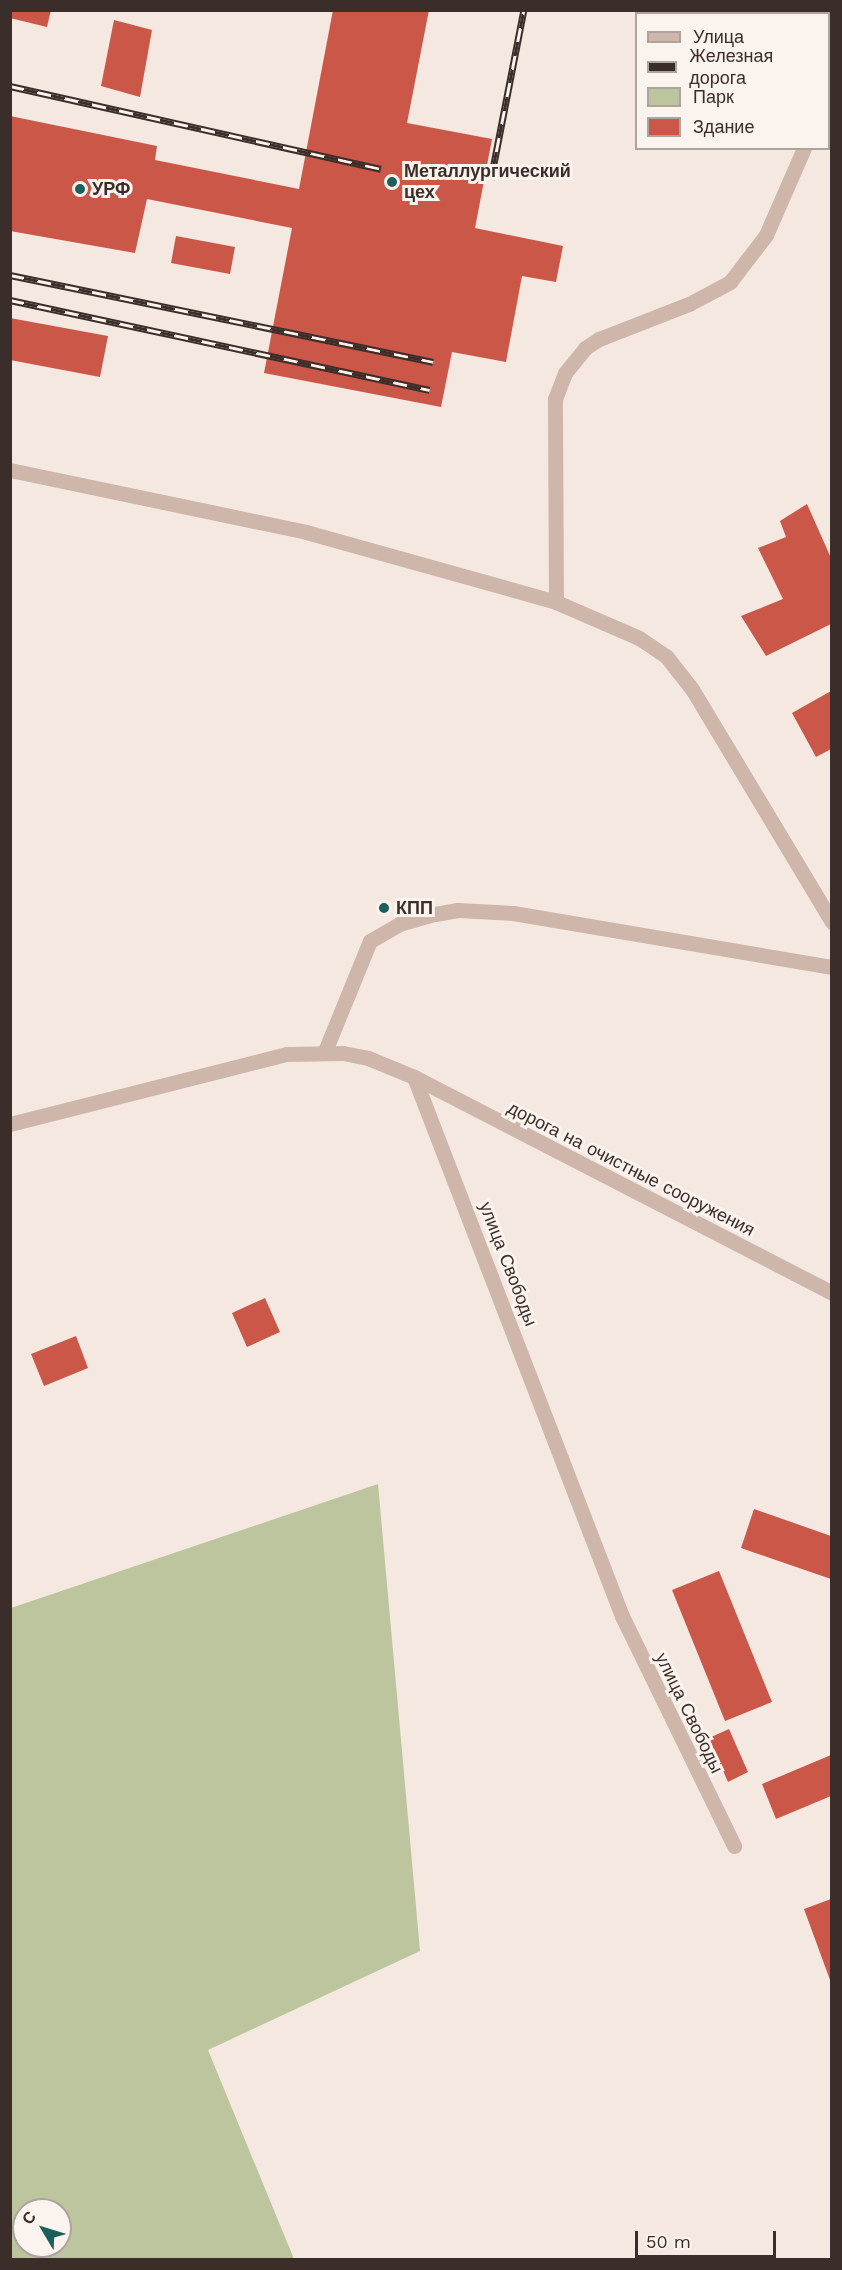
<!DOCTYPE html>
<meta charset="utf-8">
<style>
body{margin:0}
#map{position:relative;width:842px;height:2270px;overflow:hidden;background:#f4e8e0;font-family:"Work Sans",sans-serif}
div>[style]{position:absolute}
[style*='--x']{left:calc(var(--x)*1px);top:calc(var(--y)*1px);width:calc(var(--w)*1px);rotate:calc(var(--a)*1deg)}
.green>*{inset:0;background:#bdc59f}
.building>*{inset:0;background:#cb5748}
.minor>*{height:15px;margin:-7.5px;padding:0 7.5px;transform-origin:7.5px;border-radius:7.5px;background:#ceb6ab}
.rail>*{height:7px;margin-top:-3.5px;transform-origin:0;background:repeating-linear-gradient(90deg,#fbf3ed 0 14px,#3b2e2a 0 28px);box-sizing:border-box;border-block:2px solid #3b2e2a}
.dots>*{width:16px;height:16px;translate:-50% -50%;box-sizing:border-box;border:3px solid #fbf3ed;border-radius:50%}
span{translate:-50% -50%;white-space:nowrap;text-align:center;line-height:1.15;-webkit-text-stroke:6px #fbf3ed;paint-order:stroke}
.poi-label{font-size:18px;color:#3b2e2a;font-weight:700}
.left{translate:0 -50%;text-align:left}
.street-label{font-size:18px;color:#3b2e2a}
.frame{position:absolute;inset:0;border:12px solid #3b2e2a;pointer-events:none}
.legend{position:absolute;left:635px;top:12px;width:195px;height:138px;box-sizing:border-box;background:#fbf3ed;border:2px solid #aea49f;margin:0;padding:8px 10px;list-style:none;font-size:18px;color:#3b2e2a}
.legend li{display:flex;align-items:center;gap:12px;height:30px}
.legend b{width:30px;border:2px solid #aea49f}
.north{position:absolute;left:12px;top:2198px;width:60px;height:60px;box-sizing:border-box;background:#fbf3ed;border:2px solid #aea49f;border-radius:50%;rotate:308deg;font-size:16px;font-weight:700;line-height:24px;text-align:center;color:#3b2e2a}
.north::after{content:'';display:block;margin:auto;width:21px;height:27px;background:#1d5f5b;clip-path:polygon(50% 0,100% 100%,50% 72%,0 100%)}
.scale{position:absolute;left:635px;top:2231px;width:141px;height:27px;box-sizing:border-box;border:3px solid #3b2e2a;border-top:0;padding-left:8px;font-size:18px;line-height:21px;white-space:nowrap;color:#3b2e2a;-webkit-text-stroke:4px #fbf3ed;paint-order:stroke}
</style>
<div id="map">
<div class="green">
<div style="clip-path:polygon(evenodd,378px 1484px,420px 1951px,208px 2050px,294px 2259px,11px 2259px,11px 1608px,378px 1484px,24px 2210px,60px 2210px,60px 2246px,24px 2246px,24px 2210px)"></div>
</div>
<div class="building">
<div style="clip-path:polygon(10px 10px,51px 10px,47px 27px,10px 18px)"></div>
<div style="clip-path:polygon(333px 10px,429px 10px,407px 123px,492px 139px,475px 228px,563px 246px,556px 282px,522px 276px,506px 362px,452px 352px,441px 407px,264px 373px,292px 228px,147px 199px,135px 253px,10px 231px,10px 116px,157px 146px,155px 160px,299px 189px)"></div>
<div style="clip-path:polygon(114px 20px,152px 30px,140px 97px,101px 86px)"></div>
<div style="clip-path:polygon(176px 236px,235px 247px,230px 274px,171px 263px)"></div>
<div style="clip-path:polygon(10px 318px,108px 336px,100px 377px,10px 360px)"></div>
<div style="clip-path:polygon(807px 504px,831px 558px,831px 624px,766px 656px,741px 616px,783px 599px,758px 548px,786px 537px,780px 521px)"></div>
<div style="clip-path:polygon(831px 691px,831px 749px,816px 757px,792px 713px)"></div>
<div style="clip-path:polygon(265px 1298px,280px 1332px,247px 1347px,232px 1313px)"></div>
<div style="clip-path:polygon(76px 1336px,88px 1368px,44px 1386px,31px 1354px)"></div>
<div style="clip-path:polygon(754px 1509px,831px 1536px,831px 1579px,741px 1548px)"></div>
<div style="clip-path:polygon(719px 1571px,772px 1702px,725px 1721px,672px 1590px)"></div>
<div style="clip-path:polygon(729px 1729px,748px 1772px,728px 1782px,709px 1738px)"></div>
<div style="clip-path:polygon(831px 1755px,831px 1796px,776px 1819px,762px 1784px)"></div>
<div style="clip-path:polygon(831px 1899px,831px 1980px,830px 1980px,804px 1909px)"></div>
</div>
<div class="minor">
<div style="--x:828;--y:82;--w:11;--a:-68"></div>
<div style="--x:10;--y:470;--w:302;--a:11.8"></div>
<div style="--x:306;--y:532;--w:260;--a:15.6"></div>
<div style="--x:556;--y:602;--w:90;--a:23.4"></div>
<div style="--x:639;--y:638;--w:32;--a:34"></div>
<div style="--x:666;--y:656;--w:42;--a:51.8"></div>
<div style="--x:692;--y:689;--w:272;--a:59"></div>
<div style="--x:556;--y:602;--w:203;--a:-90.3"></div>
<div style="--x:555;--y:399;--w:28;--a:-69"></div>
<div style="--x:565;--y:373;--w:32;--a:-51"></div>
<div style="--x:585;--y:348;--w:17;--a:-33"></div>
<div style="--x:599;--y:339;--w:97;--a:-21.3"></div>
<div style="--x:689;--y:304;--w:47;--a:-28.2"></div>
<div style="--x:730;--y:282;--w:59;--a:-52.5"></div>
<div style="--x:766;--y:235;--w:95;--a:-66.4"></div>
<div style="--x:325;--y:1051;--w:119;--a:-67.8"></div>
<div style="--x:370;--y:941;--w:34;--a:-30"></div>
<div style="--x:399;--y:924;--w:37;--a:-16"></div>
<div style="--x:435;--y:914;--w:23;--a:-10"></div>
<div style="--x:458;--y:910;--w:55;--a:3.1"></div>
<div style="--x:513;--y:913;--w:324;--a:9.6"></div>
<div style="--x:414;--y:1077;--w:471;--a:27.3"></div>
<div style="--x:10;--y:1124;--w:286;--a:-14.2"></div>
<div style="--x:287;--y:1054;--w:56;--a:-1"></div>
<div style="--x:343;--y:1053;--w:25;--a:11"></div>
<div style="--x:368;--y:1058;--w:50;--a:22.4"></div>
<div style="--x:414;--y:1077;--w:578;--a:68.9"></div>
<div style="--x:622;--y:1616;--w:256;--a:64"></div>
</div>
<div class="rail">
<div style="--x:10;--y:86;--w:380;--a:12.6"></div>
<div style="--x:491;--y:179;--w:172;--a:-79"></div>
<div style="--x:10;--y:275;--w:432;--a:11.6"></div>
<div style="--x:10;--y:300;--w:429;--a:12.1"></div>
</div>
<div class="dots">
<div style="left:392px;top:182px;background:#1d5f5b"></div>
<div style="left:80px;top:189px;background:#1d5f5b"></div>
<div style="left:384px;top:908px;background:#1d5f5b"></div>
</div>
<div class="poi-label">
<span class="left" style="left:404px;top:182px">Металлургический<br>цех</span>
<span class="left" style="left:92px;top:189px">УРФ</span>
<span class="left" style="left:396px;top:908px">КПП</span>
</div>
<div class="street-label">
<span style="left:631px;top:1169px;rotate:27deg">дорога на очистные сооружения</span>
<span style="left:508px;top:1264px;rotate:69deg">улица Свободы</span>
<span style="left:689px;top:1713px;rotate:64deg">улица Свободы</span>
</div>
<div class="frame"></div>
<ul class="legend">
<li><b style="height:8px;background:#ceb6ab"></b>Улица</li>
<li><b style="height:8px;background:#3b2e2a"></b>Железная дорога</li>
<li><b style="height:16px;background:#bdc59f"></b>Парк</li>
<li><b style="height:16px;background:#cb5748"></b>Здание</li>
</ul>
<div class="north">С</div>
<div class="scale">50 m</div>
</div>
